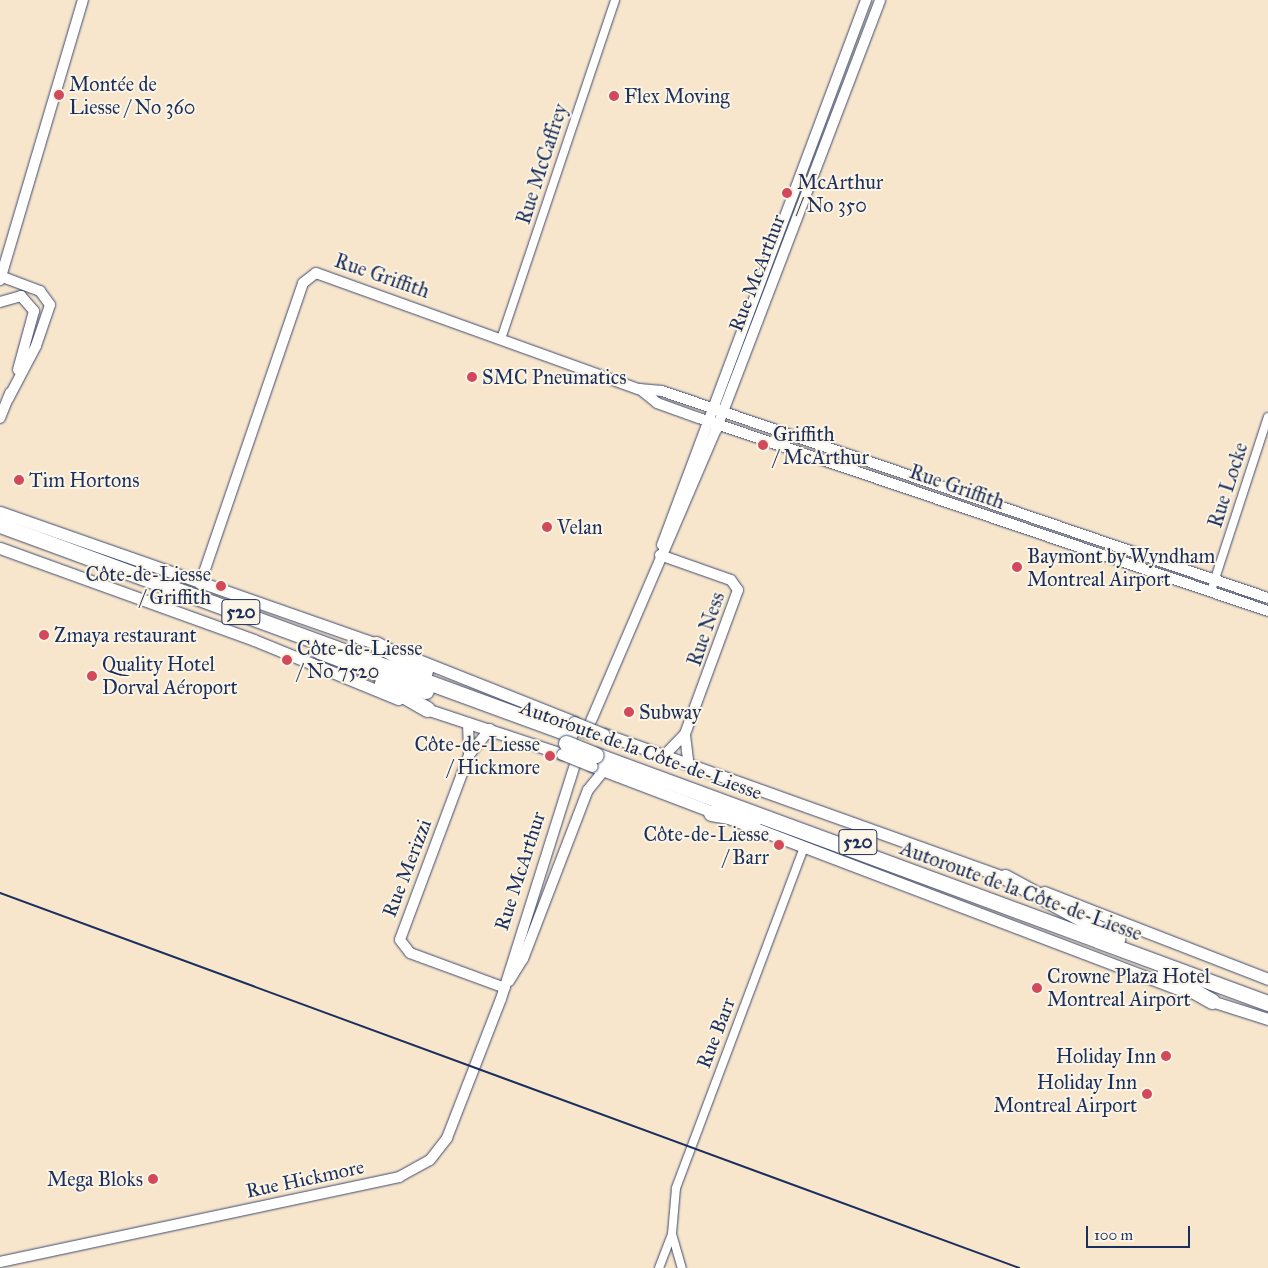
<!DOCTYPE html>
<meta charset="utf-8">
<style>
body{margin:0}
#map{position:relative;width:1268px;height:1268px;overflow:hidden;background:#f7e5cc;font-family:"IM FELL Great Primer",serif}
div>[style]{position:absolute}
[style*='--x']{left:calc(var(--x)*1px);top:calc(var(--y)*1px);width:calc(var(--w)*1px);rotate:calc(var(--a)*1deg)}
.tertiary-tunnel>*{height:10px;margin-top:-5px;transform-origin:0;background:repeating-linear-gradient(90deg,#cbc1b6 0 10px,transparent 0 15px)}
.roads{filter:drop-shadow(0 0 1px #3c4a6e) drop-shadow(0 0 1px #3c4a6e)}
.minor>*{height:8px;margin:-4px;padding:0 4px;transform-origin:4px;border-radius:4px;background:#fff}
.tertiary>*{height:10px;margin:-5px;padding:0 5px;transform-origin:5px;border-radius:5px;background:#fff}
.secondary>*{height:11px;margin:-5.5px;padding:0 5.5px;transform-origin:5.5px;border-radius:5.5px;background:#fff}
.motorway>*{height:15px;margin:-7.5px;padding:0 7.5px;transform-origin:7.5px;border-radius:7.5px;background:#fff}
.rail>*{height:2px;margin:-1px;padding:0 1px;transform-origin:1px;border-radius:1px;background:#1b2f5e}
.bridges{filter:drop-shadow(0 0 1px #3c4a6e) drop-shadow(0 0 1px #3c4a6e)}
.secondary-bridge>*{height:11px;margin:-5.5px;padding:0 5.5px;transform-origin:5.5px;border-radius:5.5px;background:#fff}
.motorway-bridge>*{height:15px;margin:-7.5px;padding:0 7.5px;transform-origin:7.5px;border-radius:7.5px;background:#fff}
.dots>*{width:14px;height:14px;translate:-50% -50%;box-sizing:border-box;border:2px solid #fcf5e5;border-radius:50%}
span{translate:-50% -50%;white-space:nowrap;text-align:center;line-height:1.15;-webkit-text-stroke:4px #fcf5e5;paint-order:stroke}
.shield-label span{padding:1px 4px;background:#fcf5e5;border:1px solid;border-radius:4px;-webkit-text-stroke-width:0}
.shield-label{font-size:19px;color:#1b2f5e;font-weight:700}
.poi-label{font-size:20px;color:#1b2f5e}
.left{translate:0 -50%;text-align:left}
.right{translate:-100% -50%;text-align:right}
.street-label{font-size:20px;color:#1b2f5e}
.scale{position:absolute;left:1086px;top:1226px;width:104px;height:22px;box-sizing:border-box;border:2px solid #1b2f5e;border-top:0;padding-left:6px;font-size:15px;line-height:18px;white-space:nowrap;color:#1b2f5e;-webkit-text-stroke:4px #fcf5e5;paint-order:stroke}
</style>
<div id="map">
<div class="tertiary-tunnel">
<div style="--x:579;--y:754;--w:35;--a:-70"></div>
</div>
<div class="roads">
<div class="minor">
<div style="--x:501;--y:339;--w:358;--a:-71.4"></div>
<div style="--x:1211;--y:591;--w:183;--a:-71.9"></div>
<div style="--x:672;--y:1234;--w:35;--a:74"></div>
<div style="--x:659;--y:1268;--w:36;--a:-69"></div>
<div style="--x:672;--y:1234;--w:46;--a:-85"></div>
<div style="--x:676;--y:1188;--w:364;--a:-69.4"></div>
</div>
<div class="tertiary">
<div style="--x:0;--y:276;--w:43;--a:20.6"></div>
<div style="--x:40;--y:291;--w:17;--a:54"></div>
<div style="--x:50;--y:305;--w:43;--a:108.9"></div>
<div style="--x:36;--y:346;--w:60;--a:117.8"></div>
<div style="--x:0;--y:280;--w:292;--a:-73.5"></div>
<div style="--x:0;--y:302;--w:22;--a:-16"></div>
<div style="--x:21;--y:296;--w:20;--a:49"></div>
<div style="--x:34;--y:311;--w:61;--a:105.2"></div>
<div style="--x:640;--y:389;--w:22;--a:39"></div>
<div style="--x:657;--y:403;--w:45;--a:19.7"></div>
<div style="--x:699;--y:418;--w:601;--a:18.74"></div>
<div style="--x:0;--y:418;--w:27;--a:-68"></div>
<div style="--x:662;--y:545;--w:582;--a:-69.48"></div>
<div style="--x:660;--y:555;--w:75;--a:19.4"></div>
<div style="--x:731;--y:580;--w:12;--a:55"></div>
<div style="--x:738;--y:590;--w:153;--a:110.2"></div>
<div style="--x:685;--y:734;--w:30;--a:134"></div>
<div style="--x:200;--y:584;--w:318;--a:-71.1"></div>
<div style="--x:303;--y:283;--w:16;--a:-38"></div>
<div style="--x:316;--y:273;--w:343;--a:19.8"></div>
<div style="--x:639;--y:389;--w:23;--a:5"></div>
<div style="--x:662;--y:391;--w:640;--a:18.86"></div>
<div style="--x:591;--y:721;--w:317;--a:-66.8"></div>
<div style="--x:716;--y:430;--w:460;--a:-69.1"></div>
<div style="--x:468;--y:723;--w:31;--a:88"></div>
<div style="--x:490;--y:729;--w:33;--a:129"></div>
<div style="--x:469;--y:755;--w:197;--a:110.5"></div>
<div style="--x:400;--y:940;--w:16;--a:52"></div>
<div style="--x:410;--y:953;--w:101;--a:20.2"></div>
<div style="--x:685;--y:735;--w:31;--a:83"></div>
<div style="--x:509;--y:981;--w:26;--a:-58"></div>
<div style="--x:523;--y:959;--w:181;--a:-69"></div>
<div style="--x:588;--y:790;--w:26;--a:-51"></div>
<div style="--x:0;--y:1262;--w:408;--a:-12"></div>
<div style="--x:399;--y:1177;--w:35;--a:-29"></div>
<div style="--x:430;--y:1160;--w:28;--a:-52"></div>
<div style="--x:447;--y:1138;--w:149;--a:-68.8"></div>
<div style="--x:501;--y:999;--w:243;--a:-72.5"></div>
</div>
<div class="secondary">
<div style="--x:0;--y:512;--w:405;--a:19.3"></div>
<div style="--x:0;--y:548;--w:270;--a:19.9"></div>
<div style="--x:254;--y:640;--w:156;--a:22.3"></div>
<div style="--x:406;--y:655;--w:181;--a:21.7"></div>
<div style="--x:420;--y:707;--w:150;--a:18.3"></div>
<div style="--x:604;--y:734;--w:433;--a:19.7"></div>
<div style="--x:592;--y:766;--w:636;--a:20.83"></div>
<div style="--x:1044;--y:892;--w:240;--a:21.2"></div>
<div style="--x:1205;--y:999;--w:66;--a:17.6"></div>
</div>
<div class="motorway">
<div style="--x:0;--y:525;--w:607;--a:20.14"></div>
<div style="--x:376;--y:644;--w:56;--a:28.9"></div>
<div style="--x:319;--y:651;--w:114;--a:20.5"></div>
<div style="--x:382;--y:683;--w:52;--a:30"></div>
<div style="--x:596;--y:755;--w:716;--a:20.26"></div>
<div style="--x:711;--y:813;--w:43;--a:9.5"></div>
<div style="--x:1005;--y:877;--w:128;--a:28.6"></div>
<div style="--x:1164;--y:974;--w:55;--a:29.4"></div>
</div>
</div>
<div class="rail">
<div style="--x:0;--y:893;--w:1086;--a:20.2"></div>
</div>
<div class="bridges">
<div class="secondary-bridge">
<div style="--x:574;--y:722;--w:32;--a:22"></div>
<div style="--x:562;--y:754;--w:32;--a:22"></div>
</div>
<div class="motorway-bridge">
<div style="--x:566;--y:743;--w:32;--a:22"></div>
</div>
</div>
<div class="dots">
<div style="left:59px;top:95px;background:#d1495b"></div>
<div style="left:614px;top:96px;background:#d1495b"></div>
<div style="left:787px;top:193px;background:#d1495b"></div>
<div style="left:472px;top:377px;background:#d1495b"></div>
<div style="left:763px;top:445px;background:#d1495b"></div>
<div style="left:19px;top:480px;background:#d1495b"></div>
<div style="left:547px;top:527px;background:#d1495b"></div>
<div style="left:1017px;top:567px;background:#d1495b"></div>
<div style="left:221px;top:586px;background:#d1495b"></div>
<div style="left:44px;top:635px;background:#d1495b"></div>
<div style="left:287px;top:660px;background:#d1495b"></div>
<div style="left:92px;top:676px;background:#d1495b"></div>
<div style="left:629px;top:712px;background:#d1495b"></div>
<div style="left:550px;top:756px;background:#d1495b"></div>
<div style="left:779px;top:845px;background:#d1495b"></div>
<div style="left:1037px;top:988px;background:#d1495b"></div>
<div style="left:1166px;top:1056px;background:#d1495b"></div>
<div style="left:1147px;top:1094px;background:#d1495b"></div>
<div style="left:153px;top:1179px;background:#d1495b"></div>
</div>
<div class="shield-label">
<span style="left:241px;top:612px">520</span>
<span style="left:858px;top:842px">520</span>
</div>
<div class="poi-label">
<span class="left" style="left:69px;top:96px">Montée de<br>Liesse / No 360</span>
<span class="left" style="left:624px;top:96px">Flex Moving</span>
<span class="left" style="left:797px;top:194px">McArthur<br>/ No 350</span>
<span class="left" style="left:482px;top:377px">SMC Pneumatics</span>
<span class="left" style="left:773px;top:446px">Griffith<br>/ McArthur</span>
<span class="left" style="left:29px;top:480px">Tim Hortons</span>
<span class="left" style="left:557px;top:527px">Velan</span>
<span class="left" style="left:1027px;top:568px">Baymont by Wyndham<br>Montreal Airport</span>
<span class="right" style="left:211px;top:586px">Côte-de-Liesse<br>/ Griffith</span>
<span class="left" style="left:54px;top:635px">Zmaya restaurant</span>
<span class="left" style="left:297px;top:660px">Côte-de-Liesse<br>/ No 7520</span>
<span class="left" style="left:102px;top:676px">Quality Hotel<br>Dorval Aéroport</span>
<span class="left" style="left:639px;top:712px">Subway</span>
<span class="right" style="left:540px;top:756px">Côte-de-Liesse<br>/ Hickmore</span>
<span class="right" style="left:769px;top:846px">Côte-de-Liesse<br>/ Barr</span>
<span class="left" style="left:1047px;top:988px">Crowne Plaza Hotel<br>Montreal Airport</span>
<span class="right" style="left:1156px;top:1056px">Holiday Inn</span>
<span class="right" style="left:1137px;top:1094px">Holiday Inn<br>Montreal Airport</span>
<span class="right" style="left:143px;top:1179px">Mega Bloks</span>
</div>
<div class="street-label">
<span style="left:542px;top:164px;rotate:-72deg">Rue McCaffrey</span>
<span style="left:757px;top:273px;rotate:-69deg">Rue McArthur</span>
<span style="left:382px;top:276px;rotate:19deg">Rue Griffith</span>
<span style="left:1228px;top:485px;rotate:-72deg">Rue Locke</span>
<span style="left:957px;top:487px;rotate:19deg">Rue Griffith</span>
<span style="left:706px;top:629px;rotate:-71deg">Rue Ness</span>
<span style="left:641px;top:750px;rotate:20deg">Autoroute de la Côte-de-Liesse</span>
<span style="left:407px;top:868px;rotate:-69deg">Rue Merizzi</span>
<span style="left:520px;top:871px;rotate:-72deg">Rue McArthur</span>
<span style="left:1021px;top:891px;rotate:20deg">Autoroute de la Côte-de-Liesse</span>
<span style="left:716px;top:1033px;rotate:-69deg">Rue Barr</span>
<span style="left:305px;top:1179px;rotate:-12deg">Rue Hickmore</span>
</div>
<div class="scale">100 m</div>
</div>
